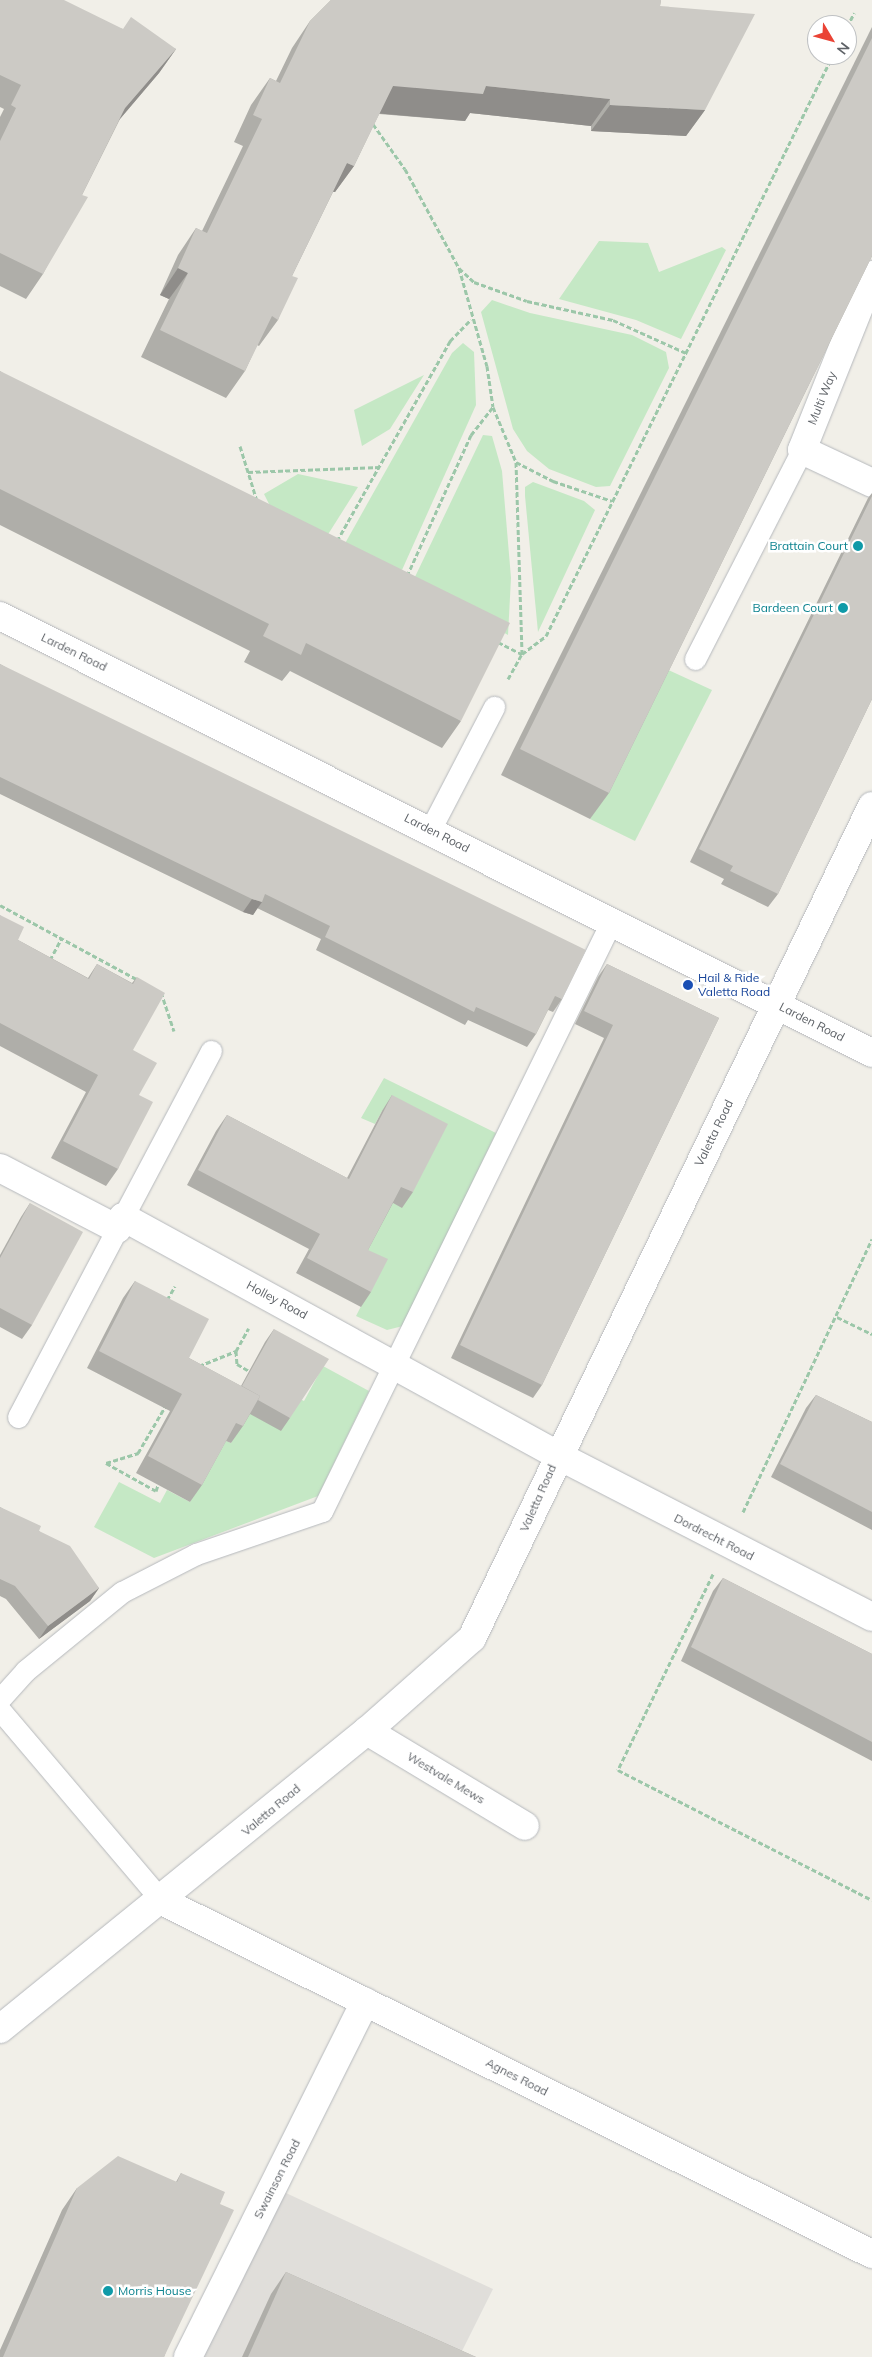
<!DOCTYPE html>
<style>
body{margin:0}
#map{position:relative;width:872px;height:2357px;overflow:hidden;background:#f1efe8;font-family:Mulish,sans-serif}
div>[style]{position:absolute}
[style*='--x']{left:calc(var(--x)*1px);top:calc(var(--y)*1px);width:calc(var(--w)*1px);rotate:calc(var(--a)*1deg)}
.industrial>*{inset:0;background:#e0deda}
.green>*{inset:0;background:#c5e8c5}
.path>*{height:3px;margin-top:-1.5px;transform-origin:0;background:repeating-linear-gradient(90deg,#9cc7a9 0 5px,transparent 0 7.5px)}
.roads{filter:drop-shadow(0 0 1px #b5b8bc) drop-shadow(0 0 1px #b5b8bc)}
.service>*{height:21px;margin:-10.5px;padding:0 10.5px;transform-origin:10.5px;border-radius:10.5px;background:#fff}
.minor>*{height:28px;margin:-14px;padding:0 14px;transform-origin:14px;border-radius:14px;background:#fff}
.wall>*{inset:0;background:#afaea9}
.shaded-wall>*{inset:0;background:#8f8d8a}
.building>*{inset:0;background:#cccac5}
.dots>*{width:14px;height:14px;translate:-50% -50%;box-sizing:border-box;border:2px solid #fff;border-radius:50%}
span{translate:-50% -50%;white-space:nowrap;text-align:center;line-height:1.15;-webkit-text-stroke:5px #fff;paint-order:stroke}
.street-label{font-size:12px;color:#5f6368}
.culture-label{font-size:12px;color:#0d838f}
.right{translate:-100% -50%;text-align:right}
.left{translate:0 -50%;text-align:left}
.transit-label{font-size:12px;color:#164399}
.north{position:absolute;left:807px;top:15px;width:50px;height:50px;box-sizing:border-box;background:#fff;border:1px solid #bfc1c3;border-radius:50%;rotate:127deg;font-size:14px;font-weight:700;line-height:20px;text-align:center;color:#5f6368}
.north::after{content:'';display:block;margin:auto;width:18px;height:22px;background:#ea4335;clip-path:polygon(50% 0,100% 100%,50% 72%,0 100%)}
</style>
<div id="map">
<div class="industrial">
<div style="clip-path:polygon(273px 2187px,493px 2289px,459px 2357px,188px 2357px)"></div>
</div>
<div class="green">
<div style="clip-path:polygon(599px 241px,648px 243px,659px 272px,722px 247px,726px 250px,681px 339px,636px 320px,559px 299px)"></div>
<div style="clip-path:polygon(492px 300px,530px 313px,632px 335px,666px 352px,669px 368px,610px 486px,596px 487px,549px 469px,527px 451px,513px 429px,481px 312px)"></div>
<div style="clip-path:polygon(463px 343px,474px 352px,476px 405px,402px 570px,343px 547px,452px 353px)"></div>
<div style="clip-path:polygon(424px 375px,390px 429px,362px 446px,354px 410px)"></div>
<div style="clip-path:polygon(483px 435px,492px 436px,502px 471px,511px 578px,508px 635px,413px 581px)"></div>
<div style="clip-path:polygon(298px 474px,358px 487px,327px 536px,271px 508px,264px 494px)"></div>
<div style="clip-path:polygon(533px 482px,584px 501px,595px 510px,538px 632px,525px 496px,525px 487px)"></div>
<div style="clip-path:polygon(664px 668px,712px 690px,635px 841px,590px 819px)"></div>
<div style="clip-path:polygon(384px 1078px,496px 1133px,403px 1326px,387px 1330px,356px 1316px,377px 1275px,358px 1265px,391px 1202px,402px 1207px,382px 1111px,375px 1124px,361px 1118px)"></div>
<div style="clip-path:polygon(323px 1366px,369px 1391px,318px 1496px,154px 1558px,94px 1527px,119px 1482px,160px 1503px,167px 1490px,190px 1502px,224px 1440px,231px 1443px,248px 1413px,298px 1398px,304px 1401px)"></div>
</div>
<div class="path">
<div style="--x:847;--y:27;--w:16;--a:-63"></div>
<div style="--x:373;--y:124;--w:55;--a:54.6"></div>
<div style="--x:405;--y:169;--w:113;--a:61.4"></div>
<div style="--x:459;--y:268;--w:21;--a:43"></div>
<div style="--x:474;--y:282;--w:56;--a:19.7"></div>
<div style="--x:527;--y:301;--w:88;--a:12.5"></div>
<div style="--x:613;--y:320;--w:80;--a:24.3"></div>
<div style="--x:459;--y:268;--w:102;--a:74.1"></div>
<div style="--x:487;--y:366;--w:41;--a:81.7"></div>
<div style="--x:493;--y:407;--w:60;--a:67.3"></div>
<div style="--x:516;--y:462;--w:191;--a:88.2"></div>
<div style="--x:240;--y:446;--w:58;--a:72.8"></div>
<div style="--x:516;--y:462;--w:42;--a:27.2"></div>
<div style="--x:553;--y:481;--w:62;--a:18.7"></div>
<div style="--x:248;--y:472;--w:132;--a:-2.2"></div>
<div style="--x:337;--y:541;--w:230;--a:-60.5"></div>
<div style="--x:450;--y:341;--w:30;--a:-46"></div>
<div style="--x:407;--y:576;--w:155;--a:-65.6"></div>
<div style="--x:471;--y:435;--w:36;--a:-52"></div>
<div style="--x:498;--y:642;--w:27;--a:27"></div>
<div style="--x:508;--y:679;--w:29;--a:-61"></div>
<div style="--x:522;--y:654;--w:30;--a:-37"></div>
<div style="--x:546;--y:636;--w:648;--a:-63.71"></div>
<div style="--x:0;--y:905;--w:157;--a:28.5"></div>
<div style="--x:50;--y:960;--w:24;--a:-62"></div>
<div style="--x:161;--y:992;--w:41;--a:71.6"></div>
<div style="--x:167;--y:1300;--w:16;--a:-60"></div>
<div style="--x:837;--y:1317;--w:39;--a:26"></div>
<div style="--x:236;--y:1351;--w:13;--a:86"></div>
<div style="--x:237;--y:1364;--w:14;--a:30"></div>
<div style="--x:199;--y:1366;--w:40;--a:-22"></div>
<div style="--x:236;--y:1351;--w:26;--a:-61"></div>
<div style="--x:106;--y:1463;--w:34;--a:-17"></div>
<div style="--x:138;--y:1453;--w:56;--a:-59.7"></div>
<div style="--x:106;--y:1463;--w:57;--a:29.2"></div>
<div style="--x:156;--y:1491;--w:6;--a:-72"></div>
<div style="--x:743;--y:1512;--w:302;--a:-64.7"></div>
<div style="--x:713;--y:1574;--w:218;--a:115.9"></div>
<div style="--x:618;--y:1770;--w:285;--a:27.1"></div>
</div>
<div class="roads">
<div class="service">
<div style="--x:695;--y:659;--w:235;--a:-62.9"></div>
<div style="--x:430;--y:830;--w:139;--a:-62.5"></div>
<div style="--x:123;--y:1217;--w:188;--a:-62.1"></div>
<div style="--x:18;--y:1417;--w:212;--a:-62.2"></div>
<div style="--x:0;--y:1699;--w:38;--a:-48"></div>
<div style="--x:25;--y:1671;--w:125;--a:-39.2"></div>
<div style="--x:122;--y:1592;--w:83;--a:-27.2"></div>
<div style="--x:196;--y:1554;--w:133;--a:-18.8"></div>
<div style="--x:322;--y:1511;--w:658;--a:-63.86"></div>
<div style="--x:0;--y:1710;--w:250;--a:49.7"></div>
</div>
<div class="minor">
<div style="--x:872;--y:275;--w:188;--a:111.8"></div>
<div style="--x:802;--y:450;--w:77;--a:25.2"></div>
<div style="--x:0;--y:616;--w:975;--a:26.62"></div>
<div style="--x:0;--y:1168;--w:132;--a:27.5"></div>
<div style="--x:117;--y:1229;--w:13;--a:-63"></div>
<div style="--x:123;--y:1217;--w:495;--a:28.7"></div>
<div style="--x:557;--y:1455;--w:354;--a:27.2"></div>
<div style="--x:367;--y:1731;--w:184;--a:31"></div>
<div style="--x:162;--y:1901;--w:793;--a:26.44"></div>
<div style="--x:0;--y:2029;--w:473;--a:-39.1"></div>
<div style="--x:367;--y:1731;--w:140;--a:-41.5"></div>
<div style="--x:472;--y:1638;--w:923;--a:-64.32"></div>
<div style="--x:188;--y:2357;--w:397;--a:-63.5"></div>
</div>
</div>
<div class="wall">
<div style="clip-path:polygon(0 0,123px 29px,176px 49px,159px 73px,120px 119px,82px 195px,43px 274px,26px 299px,0 286px,0 117px,4px 109px,0 107px)"></div>
<div style="clip-path:polygon(331px 0,661px 0,660px 6px,705px 110px,686px 136px,591px 131px,591px 126px,470px 113px,465px 121px,379px 114px,354px 166px,335px 192px,333px 192px,292px 276px,278px 320px,259px 346px,257px 345px,245px 371px,226px 398px,141px 357px,169px 299px,160px 295px,178px 255px,196px 228px,202px 231px,243px 146px,234px 142px,251px 105px,270px 78px,276px 81px,292px 48px,310px 21px)"></div>
<div style="clip-path:polygon(872px 27px,872px 256px,609px 793px,590px 819px,501px 775px)"></div>
<div style="clip-path:polygon(0 371px,461px 721px,442px 748px,290px 671px,282px 681px,244px 662px,250px 651px,0 525px)"></div>
<div style="clip-path:polygon(872px 493px,872px 699px,778px 894px,768px 907px,721px 884px,724px 879px,690px 862px,868px 498px)"></div>
<div style="clip-path:polygon(0 664px,562px 999px,553px 1012px,548px 1010px,536px 1034px,527px 1047px,468px 1020px,465px 1025px,316px 950px,321px 939px,257px 908px,253px 915px,243px 912px,0 794px)"></div>
<div style="clip-path:polygon(0 915px,18px 940px,88px 978px,97px 964px,132px 983px,137px 977px,133px 1050px,139px 1095px,118px 1169px,106px 1186px,51px 1158px,86px 1092px,0 1046px)"></div>
<div style="clip-path:polygon(607px 964px,719px 1018px,542px 1385px,533px 1398px,451px 1358px,604px 1038px,575px 1024px,598px 977px)"></div>
<div style="clip-path:polygon(392px 1095px,413px 1192px,402px 1208px,393px 1203px,368px 1250px,371px 1292px,361px 1307px,296px 1273px,309px 1249px,187px 1185px,216px 1131px,227px 1115px,347px 1178px,382px 1111px)"></div>
<div style="clip-path:polygon(30px 1203px,32px 1325px,22px 1339px,0 1327px,0 1255px,21px 1217px)"></div>
<div style="clip-path:polygon(135px 1281px,189px 1358px,241px 1386px,265px 1342px,274px 1329px,290px 1418px,281px 1431px,250px 1414px,243px 1426px,231px 1443px,226px 1441px,202px 1485px,190px 1502px,136px 1473px,170px 1411px,87px 1368px,123px 1298px)"></div>
<div style="clip-path:polygon(816px 1395px,872px 1422px,872px 1530px,771px 1477px,806px 1408px)"></div>
<div style="clip-path:polygon(0 1507px,39px 1531px,99px 1588px,90px 1601px,39px 1639px,6px 1599px,0 1596px)"></div>
<div style="clip-path:polygon(723px 1578px,872px 1654px,872px 1761px,681px 1661px,713px 1591px)"></div>
<div style="clip-path:polygon(181px 2173px,220px 2204px,164px 2357px,0 2357px,0 2350px,62px 2210px,77px 2188px,176px 2182px)"></div>
<div style="clip-path:polygon(286px 2272px,476px 2357px,242px 2357px,271px 2294px)"></div>
</div>
<div class="shaded-wall">
<div style="clip-path:polygon(176px 49px,159px 73px,108px 133px,125px 108px)"></div>
<div style="clip-path:polygon(393px 86px,486px 86px,610px 99px,591px 126px,470px 113px,465px 121px,374px 113px)"></div>
<div style="clip-path:polygon(610px 105px,705px 110px,686px 136px,591px 131px)"></div>
<div style="clip-path:polygon(347px 163px,354px 166px,335px 192px,328px 190px)"></div>
<div style="clip-path:polygon(178px 268px,188px 273px,169px 299px,160px 295px)"></div>
<div style="clip-path:polygon(252px 899px,262px 902px,253px 915px,243px 912px)"></div>
<div style="clip-path:polygon(99px 1588px,90px 1601px,39px 1639px,48px 1626px)"></div>
</div>
<div class="building">
<div style="clip-path:polygon(0 0,64px 0,123px 29px,131px 17px,176px 49px,125px 108px,82px 195px,88px 197px,43px 274px,0 253px,0 141px,16px 108px,11px 105px,21px 85px,0 75px)"></div>
<div style="clip-path:polygon(331px 0,661px 0,660px 6px,755px 14px,705px 110px,610px 105px,610px 99px,486px 86px,483px 94px,393px 86px,354px 166px,347px 163px,292px 276px,298px 278px,278px 320px,272px 316px,245px 371px,160px 330px,188px 273px,178px 268px,196px 228px,207px 233px,262px 119px,253px 115px,270px 78px,280px 83px,310px 21px)"></div>
<div style="clip-path:polygon(872px 38px,872px 256px,609px 793px,520px 749px)"></div>
<div style="clip-path:polygon(0 371px,510px 623px,461px 721px,306px 643px,301px 655px,263px 636px,269px 624px,0 489px)"></div>
<div style="clip-path:polygon(872px 496px,872px 699px,778px 894px,730px 871px,733px 866px,699px 849px)"></div>
<div style="clip-path:polygon(0 664px,586px 950px,562px 999px,555px 996px,536px 1034px,476px 1007px,474px 1012px,325px 937px,330px 926px,265px 894px,262px 902px,252px 899px,0 777px)"></div>
<div style="clip-path:polygon(0 915px,24px 927px,18px 940px,89px 979px,97px 964px,133px 984px,137px 977px,165px 993px,133px 1050px,157px 1063px,139px 1095px,153px 1102px,118px 1169px,63px 1141px,98px 1075px,0 1023px)"></div>
<div style="clip-path:polygon(607px 964px,719px 1018px,542px 1385px,460px 1345px,613px 1025px,584px 1011px)"></div>
<div style="clip-path:polygon(392px 1095px,448px 1124px,413px 1192px,401px 1187px,368px 1250px,388px 1259px,371px 1292px,307px 1258px,320px 1234px,198px 1170px,227px 1115px,349px 1179px)"></div>
<div style="clip-path:polygon(30px 1203px,83px 1232px,32px 1325px,0 1308px,0 1258px)"></div>
<div style="clip-path:polygon(135px 1281px,209px 1319px,189px 1358px,260px 1396px,243px 1426px,236px 1423px,202px 1485px,148px 1456px,182px 1394px,99px 1351px)"></div>
<div style="clip-path:polygon(274px 1329px,329px 1359px,290px 1418px,258px 1400px,260px 1396px,242px 1386px)"></div>
<div style="clip-path:polygon(816px 1395px,872px 1422px,872px 1512px,780px 1464px)"></div>
<div style="clip-path:polygon(0 1507px,41px 1526px,39px 1531px,70px 1546px,99px 1588px,48px 1626px,15px 1586px,0 1579px)"></div>
<div style="clip-path:polygon(723px 1578px,872px 1654px,872px 1742px,691px 1647px)"></div>
<div style="clip-path:polygon(118px 2156px,177px 2182px,181px 2173px,225px 2192px,220px 2204px,234px 2210px,164px 2357px,3px 2357px,77px 2188px)"></div>
<div style="clip-path:polygon(286px 2272px,476px 2357px,248px 2357px)"></div>
</div>
<div class="dots">
<div style="left:858px;top:546px;background:#0f9aa8"></div>
<div style="left:843px;top:608px;background:#0f9aa8"></div>
<div style="left:688px;top:985px;background:#1a4fb4"></div>
<div style="left:108px;top:2291px;background:#0f9aa8"></div>
</div>
<div class="street-label">
<span style="left:822px;top:398px;rotate:-68deg">Multi Way</span>
<span style="left:74px;top:652px;rotate:26deg">Larden Road</span>
<span style="left:437px;top:833px;rotate:27deg">Larden Road</span>
<span style="left:812px;top:1022px;rotate:27deg">Larden Road</span>
<span style="left:714px;top:1133px;rotate:-64deg">Valetta Road</span>
<span style="left:277px;top:1300px;rotate:28deg">Holley Road</span>
<span style="left:538px;top:1498px;rotate:-66deg">Valetta Road</span>
<span style="left:714px;top:1537px;rotate:27deg">Dordrecht Road</span>
<span style="left:446px;top:1778px;rotate:31deg">Westvale Mews</span>
<span style="left:271px;top:1810px;rotate:-40deg">Valetta Road</span>
<span style="left:517px;top:2077px;rotate:27deg">Agnes Road</span>
<span style="left:277px;top:2179px;rotate:-63deg">Swainson Road</span>
</div>
<div class="culture-label">
<span class="right" style="left:848px;top:546px">Brattain Court</span>
<span class="right" style="left:833px;top:608px">Bardeen Court</span>
<span class="left" style="left:118px;top:2291px">Morris House</span>
</div>
<div class="transit-label">
<span class="left" style="left:698px;top:985px">Hail &amp; Ride<br>Valetta Road</span>
</div>
<div class="north">N</div>
</div>
